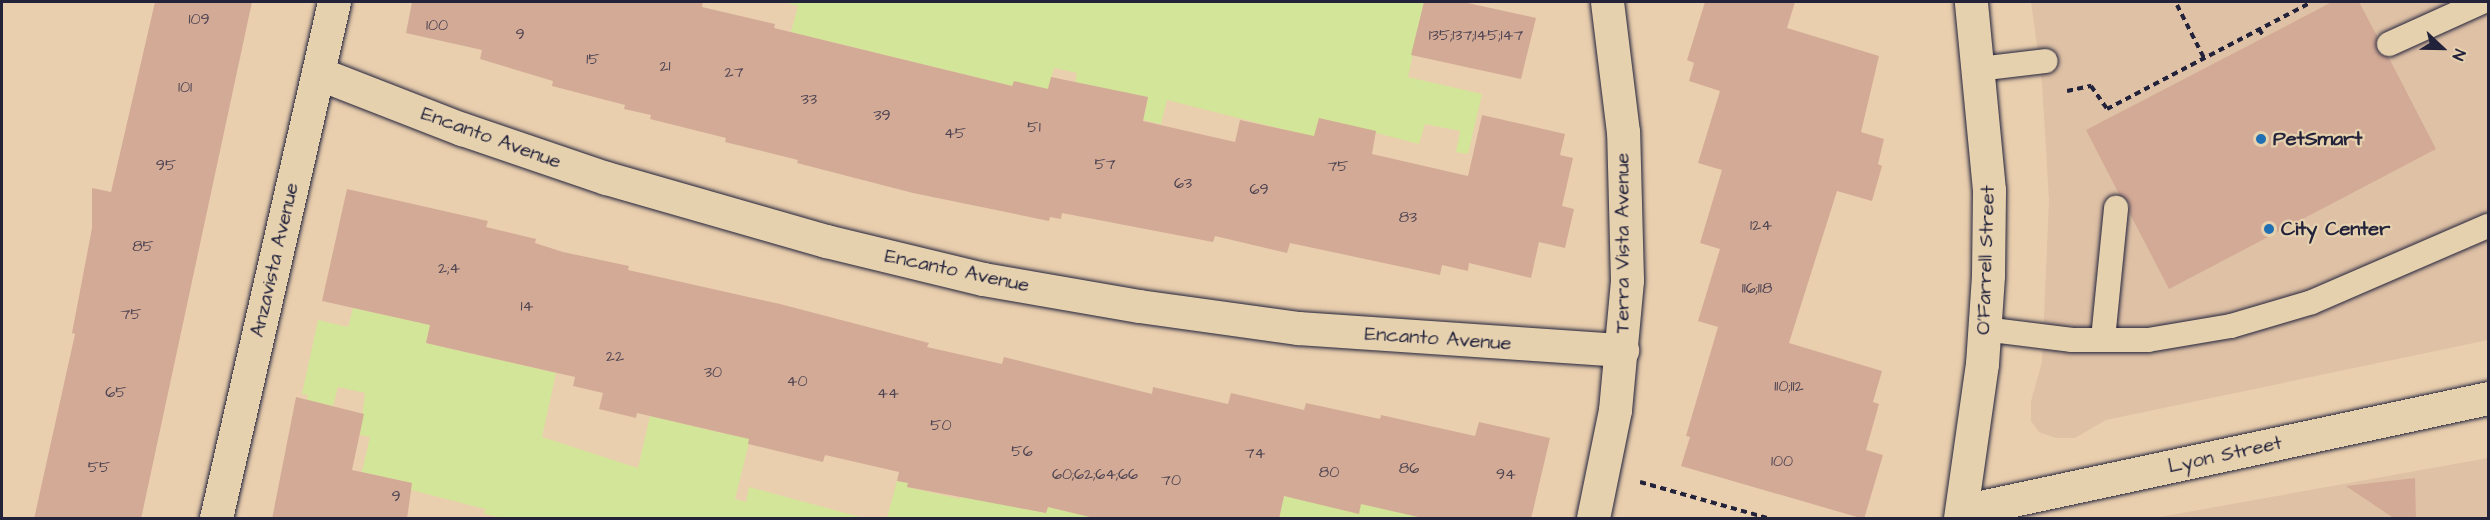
<!DOCTYPE html>
<style>
body{margin:0}
#map{position:relative;width:2490px;height:520px;overflow:hidden;background:#eacfae;font-family:"Architects Daughter",sans-serif}
div>[style]{position:absolute}
[style*='--x']{left:calc(var(--x)*1px);top:calc(var(--y)*1px);width:calc(var(--w)*1px);rotate:calc(var(--a)*1deg)}
.built>*{inset:0;background:#dfc1a5}
.green>*{inset:0;background:#d3e598}
.building>*{inset:0;background:#d3aa96}
.path>*{height:4px;margin-top:-2px;transform-origin:0;background:repeating-linear-gradient(90deg,#22223b 0 6px,transparent 0 10.5px)}
.roads{filter:drop-shadow(0 0 2px #22223b) drop-shadow(0 0 2px #22223b)}
.service>*{height:24px;margin:-12px;padding:0 12px;transform-origin:12px;border-radius:12px;background:#e6d1af}
.minor>*{height:33px;margin:-16.5px;padding:0 16.5px;transform-origin:16.5px;border-radius:16.5px;background:#e6d1af}
.dots>*{width:16px;height:16px;translate:-50% -50%;box-sizing:border-box;border:3px solid #e6d1af;border-radius:50%}
span{translate:-50% -50%;white-space:nowrap;text-align:center;line-height:1.15;-webkit-text-stroke:4.5px #e6d1af;paint-order:stroke}
.number-label{font-size:16px;color:#4e4452}
.number-label span{-webkit-text-stroke-width:0}
.street-label{font-size:20px;color:#22223b}
.poi-label{font-size:20px;color:#22223b;font-weight:700}
.left{translate:0 -50%;text-align:left}
.frame{position:absolute;inset:0;border:3px solid #22223b;pointer-events:none}
.north{position:absolute;left:2412px;top:18px;width:60px;height:60px;-webkit-text-stroke:4px #e6d1af;paint-order:stroke;rotate:112deg;font-size:16px;font-weight:700;line-height:24px;text-align:center;color:#22223b}
.north::after{content:'';display:block;margin:auto;width:21px;height:27px;background:#22223b;clip-path:polygon(50% 0,100% 100%,50% 72%,0 100%)}
</style>
<div id="map">
<div class="built">
<div style="clip-path:polygon(2031px 2px,2488px 2px,2488px 340px,2106px 420px,2075px 438px,2056px 438px,2039px 432px,2031px 421px,2031px 401px,2042px 362px,2049px 200px,2042px 83px)"></div>
<div style="clip-path:polygon(2488px 458px,2488px 518px,2154px 518px)"></div>
</div>
<div class="green">
<div style="clip-path:polygon(783px 2px,1424px 2px,1408px 77px,1482px 94px,1468px 154px,1456px 152px,1460px 131px,1425px 124px,1419px 144px,1319px 118px,1314px 137px,1167px 100px,1161px 124px,1143px 120px,1148px 97px,1070px 110px,1077px 73px,1054px 68px,1048px 89px,1014px 82px,1012px 86px,791px 32px,798px 6px)"></div>
<div style="clip-path:polygon(353px 308px,430px 325px,426px 343px,556px 373px,542px 437px,638px 468px,650px 416px,726px 434px,751px 435px,735px 499px,746px 502px,749px 487px,864px 518px,503px 518px,484px 514px,485px 509px,411px 490px,412px 483px,362px 472px,370px 437px,360px 435px,365px 393px,338px 387px,333px 406px,307px 400px,308px 395px,302px 394px,318px 320px,348px 327px)"></div>
<div style="clip-path:polygon(897px 481px,908px 483px,907px 487px,960px 499px,961px 495px,973px 497px,1046px 513px,1048px 507px,1098px 518px,887px 518px)"></div>
<div style="clip-path:polygon(1284px 496px,1358px 513px,1361px 504px,1427px 518px,1279px 518px)"></div>
</div>
<div class="building">
<div style="clip-path:polygon(155px 2px,252px 2px,141px 519px,34px 519px,75px 334px,72px 333px,92px 228px,92px 188px,111px 192px)"></div>
<div style="clip-path:polygon(412px 2px,703px 2px,702px 7px,775px 24px,774px 28px,1012px 86px,1014px 81px,1048px 89px,1051px 77px,1148px 97px,1143px 121px,1235px 142px,1240px 120px,1314px 136px,1319px 118px,1376px 131px,1372px 154px,1468px 176px,1482px 115px,1565px 134px,1560px 155px,1573px 158px,1562px 206px,1574px 209px,1565px 248px,1539px 242px,1531px 278px,1469px 263px,1468px 271px,1442px 265px,1440px 275px,1290px 243px,1287px 253px,1215px 236px,1213px 242px,1062px 213px,1061px 219px,1050px 217px,1049px 221px,913px 193px,797px 163px,798px 160px,725px 142px,726px 138px,650px 119px,651px 115px,624px 109px,625px 105px,552px 86px,553px 81px,480px 59px,482px 50px,406px 33px)"></div>
<div style="clip-path:polygon(1424px 2px,1463px 2px,1536px 18px,1521px 79px,1411px 55px)"></div>
<div style="clip-path:polygon(1705px 2px,1795px 2px,1787px 28px,1879px 56px,1861px 132px,1884px 139px,1878px 164px,1882px 166px,1872px 201px,1837px 191px,1789px 343px,1882px 371px,1873px 402px,1879px 404px,1866px 450px,1883px 455px,1864px 519px,1681px 466px,1690px 437px,1686px 436px,1718px 327px,1698px 321px,1720px 249px,1700px 243px,1722px 170px,1698px 163px,1720px 91px,1689px 81px,1694px 63px,1687px 60px)"></div>
<div style="clip-path:polygon(2332px 2px,2359px 2px,2377px 36px,2376px 50px,2389px 58px,2436px 149px,2169px 289px,2130px 214px,2129px 202px,2119px 194px,2086px 130px)"></div>
<div style="clip-path:polygon(347px 189px,488px 221px,486px 227px,536px 239px,535px 243px,563px 252px,629px 266px,628px 270px,780px 304px,929px 343px,927px 347px,1002px 364px,1004px 357px,1152px 394px,1153px 387px,1228px 404px,1231px 393px,1304px 410px,1306px 403px,1380px 419px,1381px 415px,1475px 436px,1479px 422px,1550px 438px,1531px 519px,1427px 519px,1361px 504px,1359px 514px,1284px 496px,1279px 519px,1098px 519px,1048px 507px,1046px 513px,907px 487px,908px 483px,897px 481px,899px 472px,825px 455px,823px 462px,748px 444px,749px 439px,637px 413px,636px 418px,599px 409px,603px 393px,573px 386px,575px 377px,426px 343px,430px 325px,322px 301px)"></div>
<div style="clip-path:polygon(296px 397px,364px 414px,352px 470px,412px 483px,407px 519px,272px 519px)"></div>
<div style="clip-path:polygon(2415px 478px,2416px 519px,2395px 519px,2346px 486px)"></div>
</div>
<div class="path">
<div style="--x:2177;--y:5;--w:59;--a:63"></div>
<div style="--x:2259;--y:29;--w:9;--a:58"></div>
<div style="--x:2067;--y:91;--w:25;--a:-12"></div>
<div style="--x:2091;--y:86;--w:28;--a:55"></div>
<div style="--x:2107;--y:109;--w:231;--a:-27.6"></div>
<div style="--x:1640;--y:482;--w:132;--a:15.8"></div>
</div>
<div class="roads">
<div class="service">
<div style="--x:2389;--y:44;--w:102;--a:-24.3"></div>
<div style="--x:1979;--y:69;--w:67;--a:-6.8"></div>
<div style="--x:1984;--y:329;--w:89;--a:7.1"></div>
<div style="--x:2072;--y:340;--w:76;--a:0"></div>
<div style="--x:2148;--y:340;--w:84;--a:-9.6"></div>
<div style="--x:2231;--y:326;--w:84;--a:-16.5"></div>
<div style="--x:2312;--y:302;--w:192;--a:-23.4"></div>
<div style="--x:2103;--y:339;--w:132;--a:-84.3"></div>
</div>
<div class="minor">
<div style="--x:318;--y:73;--w:155;--a:21.3"></div>
<div style="--x:462;--y:129;--w:152;--a:18.8"></div>
<div style="--x:606;--y:178;--w:229;--a:16"></div>
<div style="--x:826;--y:241;--w:162;--a:13.6"></div>
<div style="--x:983;--y:279;--w:158;--a:9.8"></div>
<div style="--x:1139;--y:306;--w:161;--a:7.9"></div>
<div style="--x:1298;--y:328;--w:325;--a:3.9"></div>
<div style="--x:1962;--y:511;--w:538;--a:-12.12"></div>
<div style="--x:216;--y:518;--w:529;--a:-77.12"></div>
<div style="--x:1593;--y:518;--w:110;--a:-78.5"></div>
<div style="--x:1615;--y:410;--w:131;--a:-84.7"></div>
<div style="--x:1627;--y:280;--w:148;--a:-91.5"></div>
<div style="--x:1623;--y:132;--w:131;--a:-97"></div>
<div style="--x:1960;--y:518;--w:156;--a:-81.9"></div>
<div style="--x:1982;--y:364;--w:89;--a:-86.1"></div>
<div style="--x:1988;--y:275;--w:85;--a:-89.3"></div>
<div style="--x:1989;--y:190;--w:189;--a:-95.5"></div>
</div>
</div>
<div class="dots">
<div style="left:2261px;top:139px;background:#1f6fb2"></div>
<div style="left:2269px;top:229px;background:#1f6fb2"></div>
</div>
<div class="number-label">
<span style="left:199px;top:19px">109</span>
<span style="left:437px;top:25px">100</span>
<span style="left:520px;top:34px">9</span>
<span style="left:1476px;top:35px">135;137;145;147</span>
<span style="left:593px;top:59px">15</span>
<span style="left:665px;top:66px">21</span>
<span style="left:734px;top:72px">27</span>
<span style="left:185px;top:87px">101</span>
<span style="left:809px;top:99px">33</span>
<span style="left:882px;top:115px">39</span>
<span style="left:1034px;top:127px">51</span>
<span style="left:955px;top:133px">45</span>
<span style="left:1105px;top:164px">57</span>
<span style="left:166px;top:165px">95</span>
<span style="left:1338px;top:166px">75</span>
<span style="left:1183px;top:183px">63</span>
<span style="left:1259px;top:189px">69</span>
<span style="left:1408px;top:217px">83</span>
<span style="left:1761px;top:225px">124</span>
<span style="left:143px;top:246px">85</span>
<span style="left:449px;top:268px">2;4</span>
<span style="left:1757px;top:288px">116;118</span>
<span style="left:527px;top:306px">14</span>
<span style="left:131px;top:314px">75</span>
<span style="left:615px;top:356px">22</span>
<span style="left:713px;top:372px">30</span>
<span style="left:797px;top:381px">40</span>
<span style="left:1789px;top:386px">110;112</span>
<span style="left:116px;top:392px">65</span>
<span style="left:888px;top:393px">44</span>
<span style="left:941px;top:425px">50</span>
<span style="left:1022px;top:451px">56</span>
<span style="left:1255px;top:453px">74</span>
<span style="left:1782px;top:461px">100</span>
<span style="left:99px;top:467px">55</span>
<span style="left:1409px;top:468px">86</span>
<span style="left:1329px;top:472px">80</span>
<span style="left:1095px;top:474px">60;62;64;66</span>
<span style="left:1506px;top:474px">94</span>
<span style="left:1171px;top:480px">70</span>
<span style="left:396px;top:496px">9</span>
</div>
<div class="street-label">
<span style="left:491px;top:138px;rotate:20deg">Encanto Avenue</span>
<span style="left:1623px;top:243px;rotate:-90deg">Terra Vista Avenue</span>
<span style="left:275px;top:260px;rotate:-77deg">Anzavista Avenue</span>
<span style="left:1986px;top:260px;rotate:-88deg">O'Farrell Street</span>
<span style="left:957px;top:271px;rotate:12deg">Encanto Avenue</span>
<span style="left:1438px;top:339px;rotate:4deg">Encanto Avenue</span>
<span style="left:2225px;top:455px;rotate:-12deg">Lyon Street</span>
</div>
<div class="poi-label">
<span class="left" style="left:2273px;top:139px">PetSmart</span>
<span class="left" style="left:2281px;top:229px">City Center</span>
</div>
<div class="frame"></div>
<div class="north">N</div>
</div>
